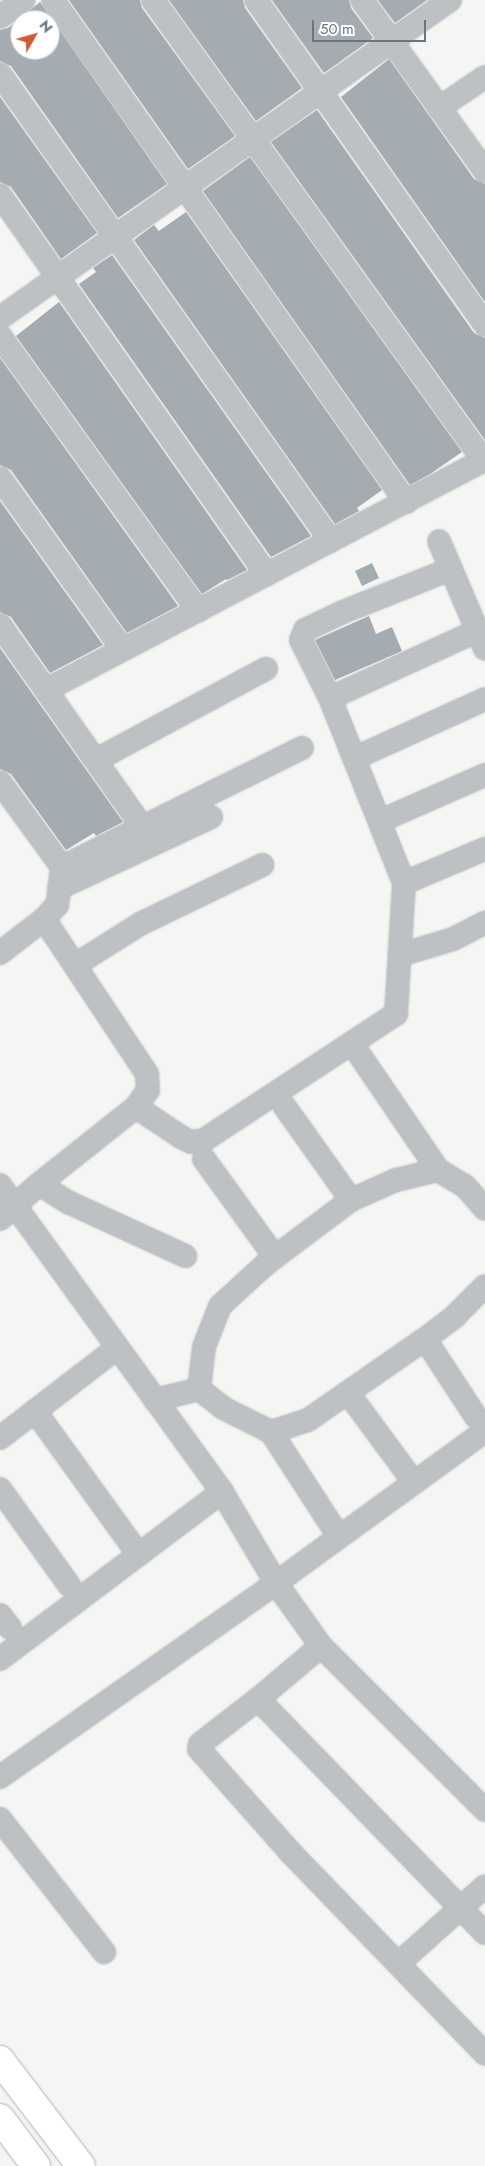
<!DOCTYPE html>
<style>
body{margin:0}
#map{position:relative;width:485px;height:2166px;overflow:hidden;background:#f5f5f3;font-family:Jost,sans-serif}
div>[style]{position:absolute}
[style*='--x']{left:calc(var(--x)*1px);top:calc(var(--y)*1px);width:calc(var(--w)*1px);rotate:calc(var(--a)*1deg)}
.building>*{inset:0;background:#a5acb1}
.roads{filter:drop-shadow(0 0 1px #b1b5b8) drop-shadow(0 0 1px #b1b5b8)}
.minor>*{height:22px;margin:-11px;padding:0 11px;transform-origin:11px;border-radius:11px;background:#bdc1c4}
.major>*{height:28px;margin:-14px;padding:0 14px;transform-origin:14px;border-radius:14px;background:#fff}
span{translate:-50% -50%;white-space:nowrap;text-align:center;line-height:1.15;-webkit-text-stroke:5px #fff;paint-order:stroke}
.north{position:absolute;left:10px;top:10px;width:50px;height:50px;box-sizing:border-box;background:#fff;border:1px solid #c3c8cc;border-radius:50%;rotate:52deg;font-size:14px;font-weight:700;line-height:20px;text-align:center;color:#687680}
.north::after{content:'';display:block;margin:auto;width:18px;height:22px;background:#d05938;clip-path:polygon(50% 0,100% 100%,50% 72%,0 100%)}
.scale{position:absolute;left:312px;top:20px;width:114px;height:22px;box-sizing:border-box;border:2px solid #687680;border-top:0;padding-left:6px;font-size:15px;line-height:18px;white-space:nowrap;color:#687680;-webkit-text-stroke:4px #fff;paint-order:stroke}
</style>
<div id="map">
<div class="building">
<div style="clip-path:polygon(69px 0,140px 0,142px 8px,235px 136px,188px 169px)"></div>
<div style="clip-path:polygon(169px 0,243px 0,245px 8px,302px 88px,256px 121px)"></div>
<div style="clip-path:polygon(272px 0,349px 0,351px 8px,373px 38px,324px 73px)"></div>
<div style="clip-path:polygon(378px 0,427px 0,395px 23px)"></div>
<div style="clip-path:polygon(evenodd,40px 2px,167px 184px,118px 218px,11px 66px,0 61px,0 30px,8px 28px,40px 2px,20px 20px,50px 20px,50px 50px,20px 50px,20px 20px)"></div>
<div style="clip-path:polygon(389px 59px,474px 179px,485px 184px,485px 302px,341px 97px)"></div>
<div style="clip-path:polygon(0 97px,97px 233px,61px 259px,11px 187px,0 182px)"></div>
<div style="clip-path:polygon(317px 110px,474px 333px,485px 338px,485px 440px,271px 142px)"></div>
<div style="clip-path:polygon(250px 157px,462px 452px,430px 474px,410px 485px,203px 191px)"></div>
<div style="clip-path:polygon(186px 212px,382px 490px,357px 508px,359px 511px,335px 524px,134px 240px,154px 225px,159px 231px)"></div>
<div style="clip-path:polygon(112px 255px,311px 536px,271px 557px,79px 284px,96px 272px,93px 268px)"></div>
<div style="clip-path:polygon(59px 302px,247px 570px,227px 580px,226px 579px,202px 594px,16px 336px)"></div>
<div style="clip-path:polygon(0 358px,178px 606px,127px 633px,11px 470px,0 465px)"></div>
<div style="clip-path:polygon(0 501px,103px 645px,50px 673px,11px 617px,0 612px)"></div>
<div style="clip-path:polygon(372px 563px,379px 578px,362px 586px,355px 571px)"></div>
<div style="clip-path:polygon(369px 616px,376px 634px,392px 627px,402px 651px,335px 680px,315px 640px)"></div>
<div style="clip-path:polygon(0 648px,123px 822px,96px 836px,94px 833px,66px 850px,11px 774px,0 769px)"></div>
</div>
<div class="roads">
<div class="minor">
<div style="--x:53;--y:0;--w:614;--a:54.89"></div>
<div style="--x:153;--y:0;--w:568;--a:54.32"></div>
<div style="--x:256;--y:0;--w:398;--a:54.8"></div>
<div style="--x:362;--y:0;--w:211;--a:54.3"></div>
<div style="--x:0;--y:17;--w:29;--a:-36"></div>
<div style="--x:0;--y:74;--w:572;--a:54.67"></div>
<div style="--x:439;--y:108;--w:55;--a:-34"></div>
<div style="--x:0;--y:195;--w:464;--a:54.9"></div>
<div style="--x:0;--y:318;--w:551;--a:-35.25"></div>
<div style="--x:0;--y:336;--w:339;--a:54.2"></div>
<div style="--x:0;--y:478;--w:211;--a:54.4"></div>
<div style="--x:439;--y:541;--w:117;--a:66.9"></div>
<div style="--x:0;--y:625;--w:246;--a:54.8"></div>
<div style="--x:46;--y:690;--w:496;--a:-27.7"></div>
<div style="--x:330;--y:698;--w:162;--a:-24.5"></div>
<div style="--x:355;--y:758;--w:143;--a:-24.4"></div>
<div style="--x:96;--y:760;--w:193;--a:-28.2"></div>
<div style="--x:0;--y:782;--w:105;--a:53.9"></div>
<div style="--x:62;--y:867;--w:38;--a:97"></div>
<div style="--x:57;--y:905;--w:19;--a:133"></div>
<div style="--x:44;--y:919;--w:56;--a:142.3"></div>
<div style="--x:380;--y:821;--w:115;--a:-23.7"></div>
<div style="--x:62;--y:867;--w:268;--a:-26.4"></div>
<div style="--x:404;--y:883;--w:88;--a:-22.8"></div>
<div style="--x:59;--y:888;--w:168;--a:-25"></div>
<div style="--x:400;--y:955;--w:55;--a:-16.8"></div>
<div style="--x:453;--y:939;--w:36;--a:-27"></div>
<div style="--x:75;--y:965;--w:77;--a:-32.2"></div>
<div style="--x:140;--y:924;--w:136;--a:-25.8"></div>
<div style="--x:359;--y:1054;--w:140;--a:55.7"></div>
<div style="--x:136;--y:1107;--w:54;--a:33.7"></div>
<div style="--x:181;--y:1137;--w:11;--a:27"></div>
<div style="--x:191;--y:1142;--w:13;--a:-9"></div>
<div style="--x:204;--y:1140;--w:230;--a:-33.3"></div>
<div style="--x:396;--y:1014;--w:131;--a:-86.5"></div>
<div style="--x:404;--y:883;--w:199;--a:-111.8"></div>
<div style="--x:330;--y:698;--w:65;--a:-116.6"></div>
<div style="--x:301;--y:640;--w:11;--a:-68"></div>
<div style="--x:305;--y:630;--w:42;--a:-25.3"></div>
<div style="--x:343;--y:612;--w:116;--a:-21.7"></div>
<div style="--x:285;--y:1107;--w:114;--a:54.6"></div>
<div style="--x:204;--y:1159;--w:121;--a:54.1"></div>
<div style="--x:39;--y:1184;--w:36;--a:32"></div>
<div style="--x:70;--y:1203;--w:127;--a:24.7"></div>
<div style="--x:0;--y:1185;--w:379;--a:54.1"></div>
<div style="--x:222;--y:1492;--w:106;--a:59.3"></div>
<div style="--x:276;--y:1583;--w:77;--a:54.5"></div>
<div style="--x:321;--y:1646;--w:232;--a:45"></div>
<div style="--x:0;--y:1219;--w:52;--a:-41.9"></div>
<div style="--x:39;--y:1184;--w:124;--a:-38.4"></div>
<div style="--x:136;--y:1107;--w:21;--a:-55"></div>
<div style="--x:148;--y:1090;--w:16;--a:-94"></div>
<div style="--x:147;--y:1074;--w:186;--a:-123.6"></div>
<div style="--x:425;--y:1339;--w:93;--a:56.8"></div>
<div style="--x:199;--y:1389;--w:42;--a:-83.2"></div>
<div style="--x:204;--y:1347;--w:44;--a:-68.7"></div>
<div style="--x:220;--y:1306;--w:64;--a:-42.5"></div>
<div style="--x:267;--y:1263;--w:105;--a:-36.9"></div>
<div style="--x:351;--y:1200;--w:49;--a:-24"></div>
<div style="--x:396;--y:1180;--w:43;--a:-13.4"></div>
<div style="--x:438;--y:1170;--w:31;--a:31"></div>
<div style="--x:465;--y:1186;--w:30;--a:49"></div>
<div style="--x:199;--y:1389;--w:31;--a:38"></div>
<div style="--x:223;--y:1408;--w:54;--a:26.6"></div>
<div style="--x:271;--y:1432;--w:39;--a:-18"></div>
<div style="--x:308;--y:1420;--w:142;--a:-34.7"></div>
<div style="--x:425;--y:1339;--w:38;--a:-37"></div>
<div style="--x:455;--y:1316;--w:42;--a:-45"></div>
<div style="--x:348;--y:1393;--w:96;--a:53.5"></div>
<div style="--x:155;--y:1400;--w:45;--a:-14"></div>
<div style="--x:35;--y:1411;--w:164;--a:54.2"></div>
<div style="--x:271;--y:1432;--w:112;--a:57"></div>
<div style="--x:0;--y:1438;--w:148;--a:-37.6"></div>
<div style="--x:0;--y:1489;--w:118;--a:54.3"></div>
<div style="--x:0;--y:1615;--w:16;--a:52"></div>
<div style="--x:321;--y:1646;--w:82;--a:139.9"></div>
<div style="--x:258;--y:1699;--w:73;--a:142.2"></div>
<div style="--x:200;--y:1744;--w:5;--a:101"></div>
<div style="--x:199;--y:1749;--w:139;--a:48.5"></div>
<div style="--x:291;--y:1853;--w:279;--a:46"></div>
<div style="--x:0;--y:1659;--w:278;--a:-37"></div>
<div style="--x:258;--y:1699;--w:326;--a:45.9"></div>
<div style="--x:0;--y:1777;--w:337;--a:-35.1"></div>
<div style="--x:276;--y:1583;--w:258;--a:-36"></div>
<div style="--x:0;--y:1819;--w:169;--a:52"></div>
<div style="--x:399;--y:1963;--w:115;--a:-41.8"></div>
</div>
<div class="major">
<div style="--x:0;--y:2060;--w:133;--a:52.6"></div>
<div style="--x:0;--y:2118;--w:60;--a:53.1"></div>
</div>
</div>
<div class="north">N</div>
<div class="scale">50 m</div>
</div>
